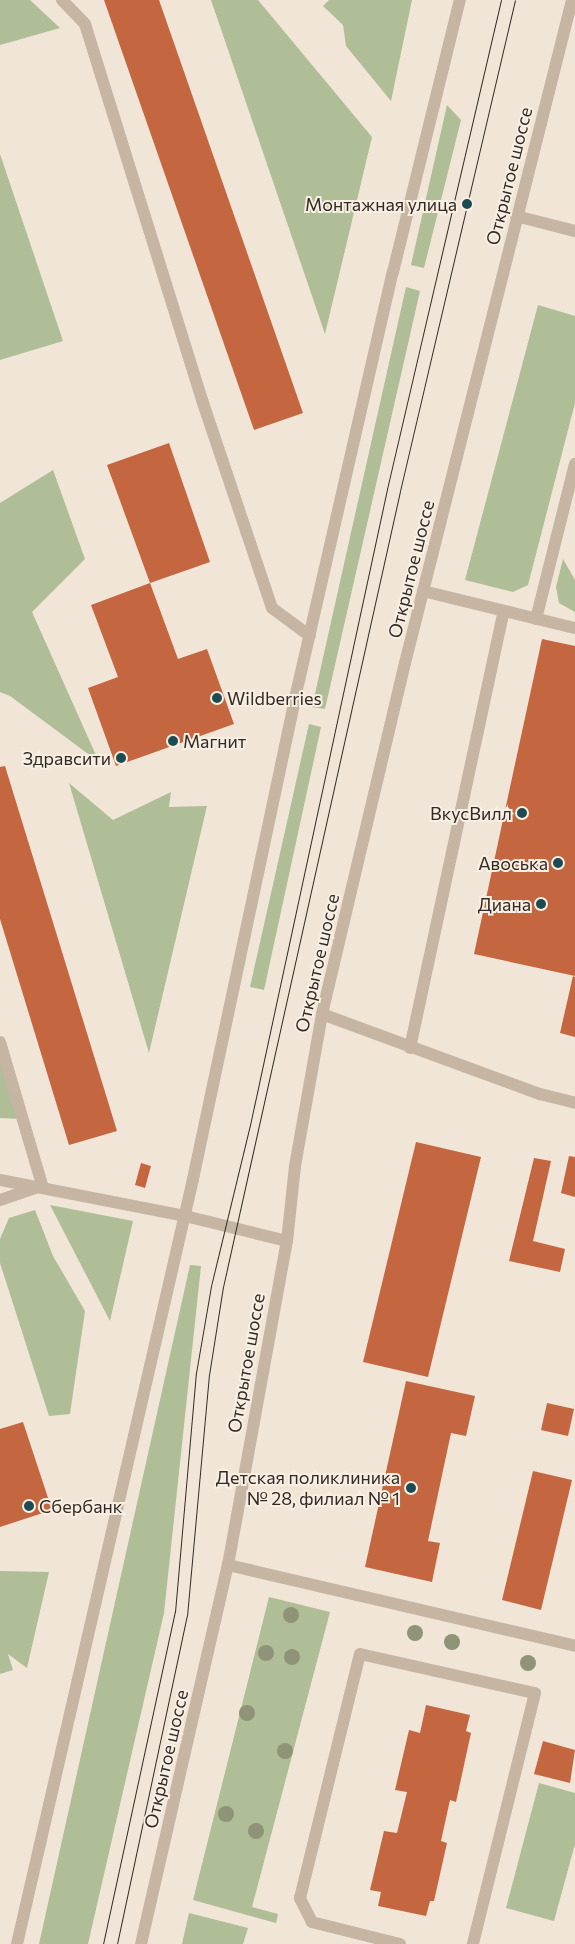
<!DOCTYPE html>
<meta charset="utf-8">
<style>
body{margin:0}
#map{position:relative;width:575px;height:1944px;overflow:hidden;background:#f0e5d6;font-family:Commissioner,sans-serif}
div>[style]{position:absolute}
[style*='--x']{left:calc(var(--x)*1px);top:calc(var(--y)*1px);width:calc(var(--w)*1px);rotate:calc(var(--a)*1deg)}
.green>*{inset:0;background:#afbe97}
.building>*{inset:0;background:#c46740}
.service>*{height:12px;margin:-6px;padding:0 6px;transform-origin:6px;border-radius:6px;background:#c7b5a3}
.minor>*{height:12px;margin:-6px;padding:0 6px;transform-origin:6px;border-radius:6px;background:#c7b5a3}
.tertiary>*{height:12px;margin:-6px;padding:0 6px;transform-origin:6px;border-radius:6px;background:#c7b5a3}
.tram>*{height:1px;margin:-0.5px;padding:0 0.5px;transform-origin:0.5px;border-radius:0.5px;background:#322a25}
.trees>*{width:16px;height:16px;margin:-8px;border-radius:50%;background:#8f9377}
.dots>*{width:14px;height:14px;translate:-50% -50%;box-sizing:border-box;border:2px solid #f8efe2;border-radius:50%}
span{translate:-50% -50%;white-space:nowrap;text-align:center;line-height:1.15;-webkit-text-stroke:4px #f8efe2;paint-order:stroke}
.street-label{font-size:18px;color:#322a25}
.poi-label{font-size:18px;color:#322a25}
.right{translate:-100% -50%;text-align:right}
.left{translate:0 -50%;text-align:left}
</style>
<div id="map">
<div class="green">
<div style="clip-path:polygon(0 0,30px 0,60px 28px,0 45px)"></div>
<div style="clip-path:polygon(211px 0,258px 0,372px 137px,325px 334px)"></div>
<div style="clip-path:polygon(329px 0,412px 0,391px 101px,346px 46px,343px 25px,323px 6px)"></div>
<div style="clip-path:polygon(447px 105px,461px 120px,424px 268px,411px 265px)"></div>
<div style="clip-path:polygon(0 154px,63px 341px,0 360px)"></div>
<div style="clip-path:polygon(406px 287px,420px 291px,325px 709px,312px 707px)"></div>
<div style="clip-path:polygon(538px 305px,575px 316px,575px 403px,528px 585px,513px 592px,465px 580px)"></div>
<div style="clip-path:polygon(53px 470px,85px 559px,32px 612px,99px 762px,10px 696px,0 692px,0 503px)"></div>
<div style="clip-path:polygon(563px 559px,575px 580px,575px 612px,559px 603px,556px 587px)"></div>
<div style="clip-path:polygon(309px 724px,321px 727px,264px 990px,250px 987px)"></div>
<div style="clip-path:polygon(69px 783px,113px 820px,171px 792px,169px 807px,207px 806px,149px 1053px)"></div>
<div style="clip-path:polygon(0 1050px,21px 1119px,0 1118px)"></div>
<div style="clip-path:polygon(50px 1205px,133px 1221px,110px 1321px)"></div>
<div style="clip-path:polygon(35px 1210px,53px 1256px,85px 1311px,70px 1414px,49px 1416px,0 1263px,0 1239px,9px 1218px)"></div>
<div style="clip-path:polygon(190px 1265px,201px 1266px,164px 1613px,88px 1944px,39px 1944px)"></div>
<div style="clip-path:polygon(0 1571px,49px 1572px,27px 1668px,8px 1654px,13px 1670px,0 1674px)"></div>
<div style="clip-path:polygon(269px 1597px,330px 1612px,252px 1907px,278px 1914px,276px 1923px,193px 1900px)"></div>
<div style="clip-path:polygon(539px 1783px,575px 1793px,575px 1844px,554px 1921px,506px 1908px)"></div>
<div style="clip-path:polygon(189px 1913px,248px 1928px,243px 1944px,182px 1944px)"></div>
</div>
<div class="building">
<div style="clip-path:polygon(104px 0,159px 0,303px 413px,254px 430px)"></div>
<div style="clip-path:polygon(169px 443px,210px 562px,150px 583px,107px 465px)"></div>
<div style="clip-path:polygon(150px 583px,178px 659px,207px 649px,234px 724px,116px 766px,88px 688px,118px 677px,91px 605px)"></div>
<div style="clip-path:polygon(542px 639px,575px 646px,575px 976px,474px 954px)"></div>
<div style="clip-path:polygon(5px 766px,117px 1131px,69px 1145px,0 919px,0 767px)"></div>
<div style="clip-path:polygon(573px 976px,575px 977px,575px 1037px,560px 1033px)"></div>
<div style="clip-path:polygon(416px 1142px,481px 1157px,428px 1377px,363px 1362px)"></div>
<div style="clip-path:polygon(569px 1156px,575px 1157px,575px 1197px,561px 1193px)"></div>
<div style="clip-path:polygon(534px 1158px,551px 1161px,533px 1241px,565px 1249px,560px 1272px,509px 1261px)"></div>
<div style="clip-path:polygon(141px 1163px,151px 1166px,145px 1188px,135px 1185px)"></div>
<div style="clip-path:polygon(406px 1381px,475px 1396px,466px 1436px,451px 1433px,428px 1541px,440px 1543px,432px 1582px,365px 1567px)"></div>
<div style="clip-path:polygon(547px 1403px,574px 1409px,568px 1436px,541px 1430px)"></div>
<div style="clip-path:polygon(23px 1422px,52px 1510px,0 1527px,0 1429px)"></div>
<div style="clip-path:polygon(533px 1471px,572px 1480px,541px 1610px,502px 1600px)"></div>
<div style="clip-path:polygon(426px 1705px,470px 1715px,466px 1731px,471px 1733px,456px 1802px,450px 1800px,441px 1841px,447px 1843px,434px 1901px,430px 1901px,426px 1916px,378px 1906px,381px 1892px,370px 1890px,384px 1831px,397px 1833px,407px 1792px,395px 1790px,409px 1730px,420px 1733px)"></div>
<div style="clip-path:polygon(543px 1741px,575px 1750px,570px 1783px,534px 1774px)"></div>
</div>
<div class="service">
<div style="--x:62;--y:0;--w:33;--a:46"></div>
<div style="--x:85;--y:24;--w:394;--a:72.7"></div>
<div style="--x:202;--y:400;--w:219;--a:71.4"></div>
<div style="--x:272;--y:608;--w:47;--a:36.4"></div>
<div style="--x:423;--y:591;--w:156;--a:13.7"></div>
<div style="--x:536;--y:619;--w:160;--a:-75.9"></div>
<div style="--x:322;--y:1014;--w:232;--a:20.2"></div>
<div style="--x:540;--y:1094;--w:36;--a:14"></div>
<div style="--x:0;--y:1042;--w:152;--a:73.6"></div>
<div style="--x:410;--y:1048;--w:447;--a:-77.9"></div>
<div style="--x:0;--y:1180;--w:188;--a:11"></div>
<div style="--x:0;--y:1200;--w:37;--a:-19"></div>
<div style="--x:228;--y:1565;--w:356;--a:13.1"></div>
<div style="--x:400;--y:1944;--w:91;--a:-166"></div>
<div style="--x:312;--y:1922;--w:27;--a:-117"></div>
<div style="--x:300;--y:1898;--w:251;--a:-76.2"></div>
<div style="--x:360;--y:1654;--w:179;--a:12.6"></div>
<div style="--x:535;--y:1693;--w:259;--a:103.9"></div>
</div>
<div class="minor">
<div style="--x:185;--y:1216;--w:105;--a:13.8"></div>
<div style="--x:17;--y:1944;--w:785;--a:-77.04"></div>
<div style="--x:193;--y:1179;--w:482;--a:-78"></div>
<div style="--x:293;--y:707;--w:446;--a:-77.1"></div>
<div style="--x:393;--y:272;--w:280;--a:-76.2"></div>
</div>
<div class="tertiary">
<div style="--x:516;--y:216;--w:61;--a:14.3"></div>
<div style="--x:141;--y:1944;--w:389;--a:-77.1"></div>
<div style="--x:228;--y:1565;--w:329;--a:-79.7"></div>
<div style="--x:287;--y:1241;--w:75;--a:-83.9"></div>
<div style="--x:295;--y:1166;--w:154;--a:-79.9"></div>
<div style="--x:322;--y:1014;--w:361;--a:-76.7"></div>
<div style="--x:405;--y:663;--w:684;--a:-75.86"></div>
</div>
<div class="tram">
<div style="--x:103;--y:1944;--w:340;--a:-77.8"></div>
<div style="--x:175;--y:1612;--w:240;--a:-85"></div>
<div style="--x:196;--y:1373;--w:88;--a:-80.2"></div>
<div style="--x:211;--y:1286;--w:166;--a:-76.4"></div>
<div style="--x:250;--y:1125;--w:651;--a:-77.84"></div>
<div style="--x:387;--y:489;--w:502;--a:-76.88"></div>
<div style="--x:117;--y:1944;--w:335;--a:-78"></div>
<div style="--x:187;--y:1616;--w:242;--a:-84.8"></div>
<div style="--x:209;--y:1375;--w:89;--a:-81"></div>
<div style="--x:223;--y:1287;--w:815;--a:-77.46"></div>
<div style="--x:400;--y:491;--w:504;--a:-76.82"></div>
</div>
<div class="trees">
<div style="left:291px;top:1615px"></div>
<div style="left:415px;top:1633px"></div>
<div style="left:452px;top:1642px"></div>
<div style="left:266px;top:1653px"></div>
<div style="left:292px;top:1657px"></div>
<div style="left:528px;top:1663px"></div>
<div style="left:247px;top:1713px"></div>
<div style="left:285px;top:1751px"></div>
<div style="left:226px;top:1814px"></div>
<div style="left:256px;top:1831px"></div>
</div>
<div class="dots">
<div style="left:467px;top:204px;background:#1c4c52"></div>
<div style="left:217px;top:698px;background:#1c4c52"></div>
<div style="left:173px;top:741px;background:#1c4c52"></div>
<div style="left:121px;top:758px;background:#1c4c52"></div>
<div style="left:522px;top:813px;background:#1c4c52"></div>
<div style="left:558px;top:863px;background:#1c4c52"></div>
<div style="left:541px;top:904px;background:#1c4c52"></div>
<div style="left:411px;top:1488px;background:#1c4c52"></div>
<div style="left:29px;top:1506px;background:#1c4c52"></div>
</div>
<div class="street-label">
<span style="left:509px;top:176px;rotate:-76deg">Открытое шоссе</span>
<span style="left:411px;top:569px;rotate:-76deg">Открытое шоссе</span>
<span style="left:317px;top:963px;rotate:-77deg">Открытое шоссе</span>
<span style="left:246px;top:1363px;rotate:-80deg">Открытое шоссе</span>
<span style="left:166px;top:1759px;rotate:-77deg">Открытое шоссе</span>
</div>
<div class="poi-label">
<span class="right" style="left:457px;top:204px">Монтажная улица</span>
<span class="left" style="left:227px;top:698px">Wildberries</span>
<span class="left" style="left:183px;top:741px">Магнит</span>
<span class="right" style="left:111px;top:758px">Здравсити</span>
<span class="right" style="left:512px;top:813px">ВкусВилл</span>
<span class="right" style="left:548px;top:863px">Авоська</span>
<span class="right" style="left:531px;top:904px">Диана</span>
<span class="right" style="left:400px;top:1488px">Детская поликлиника<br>№ 28, филиал № 1</span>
<span class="left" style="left:39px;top:1506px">Сбербанк</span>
</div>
</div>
